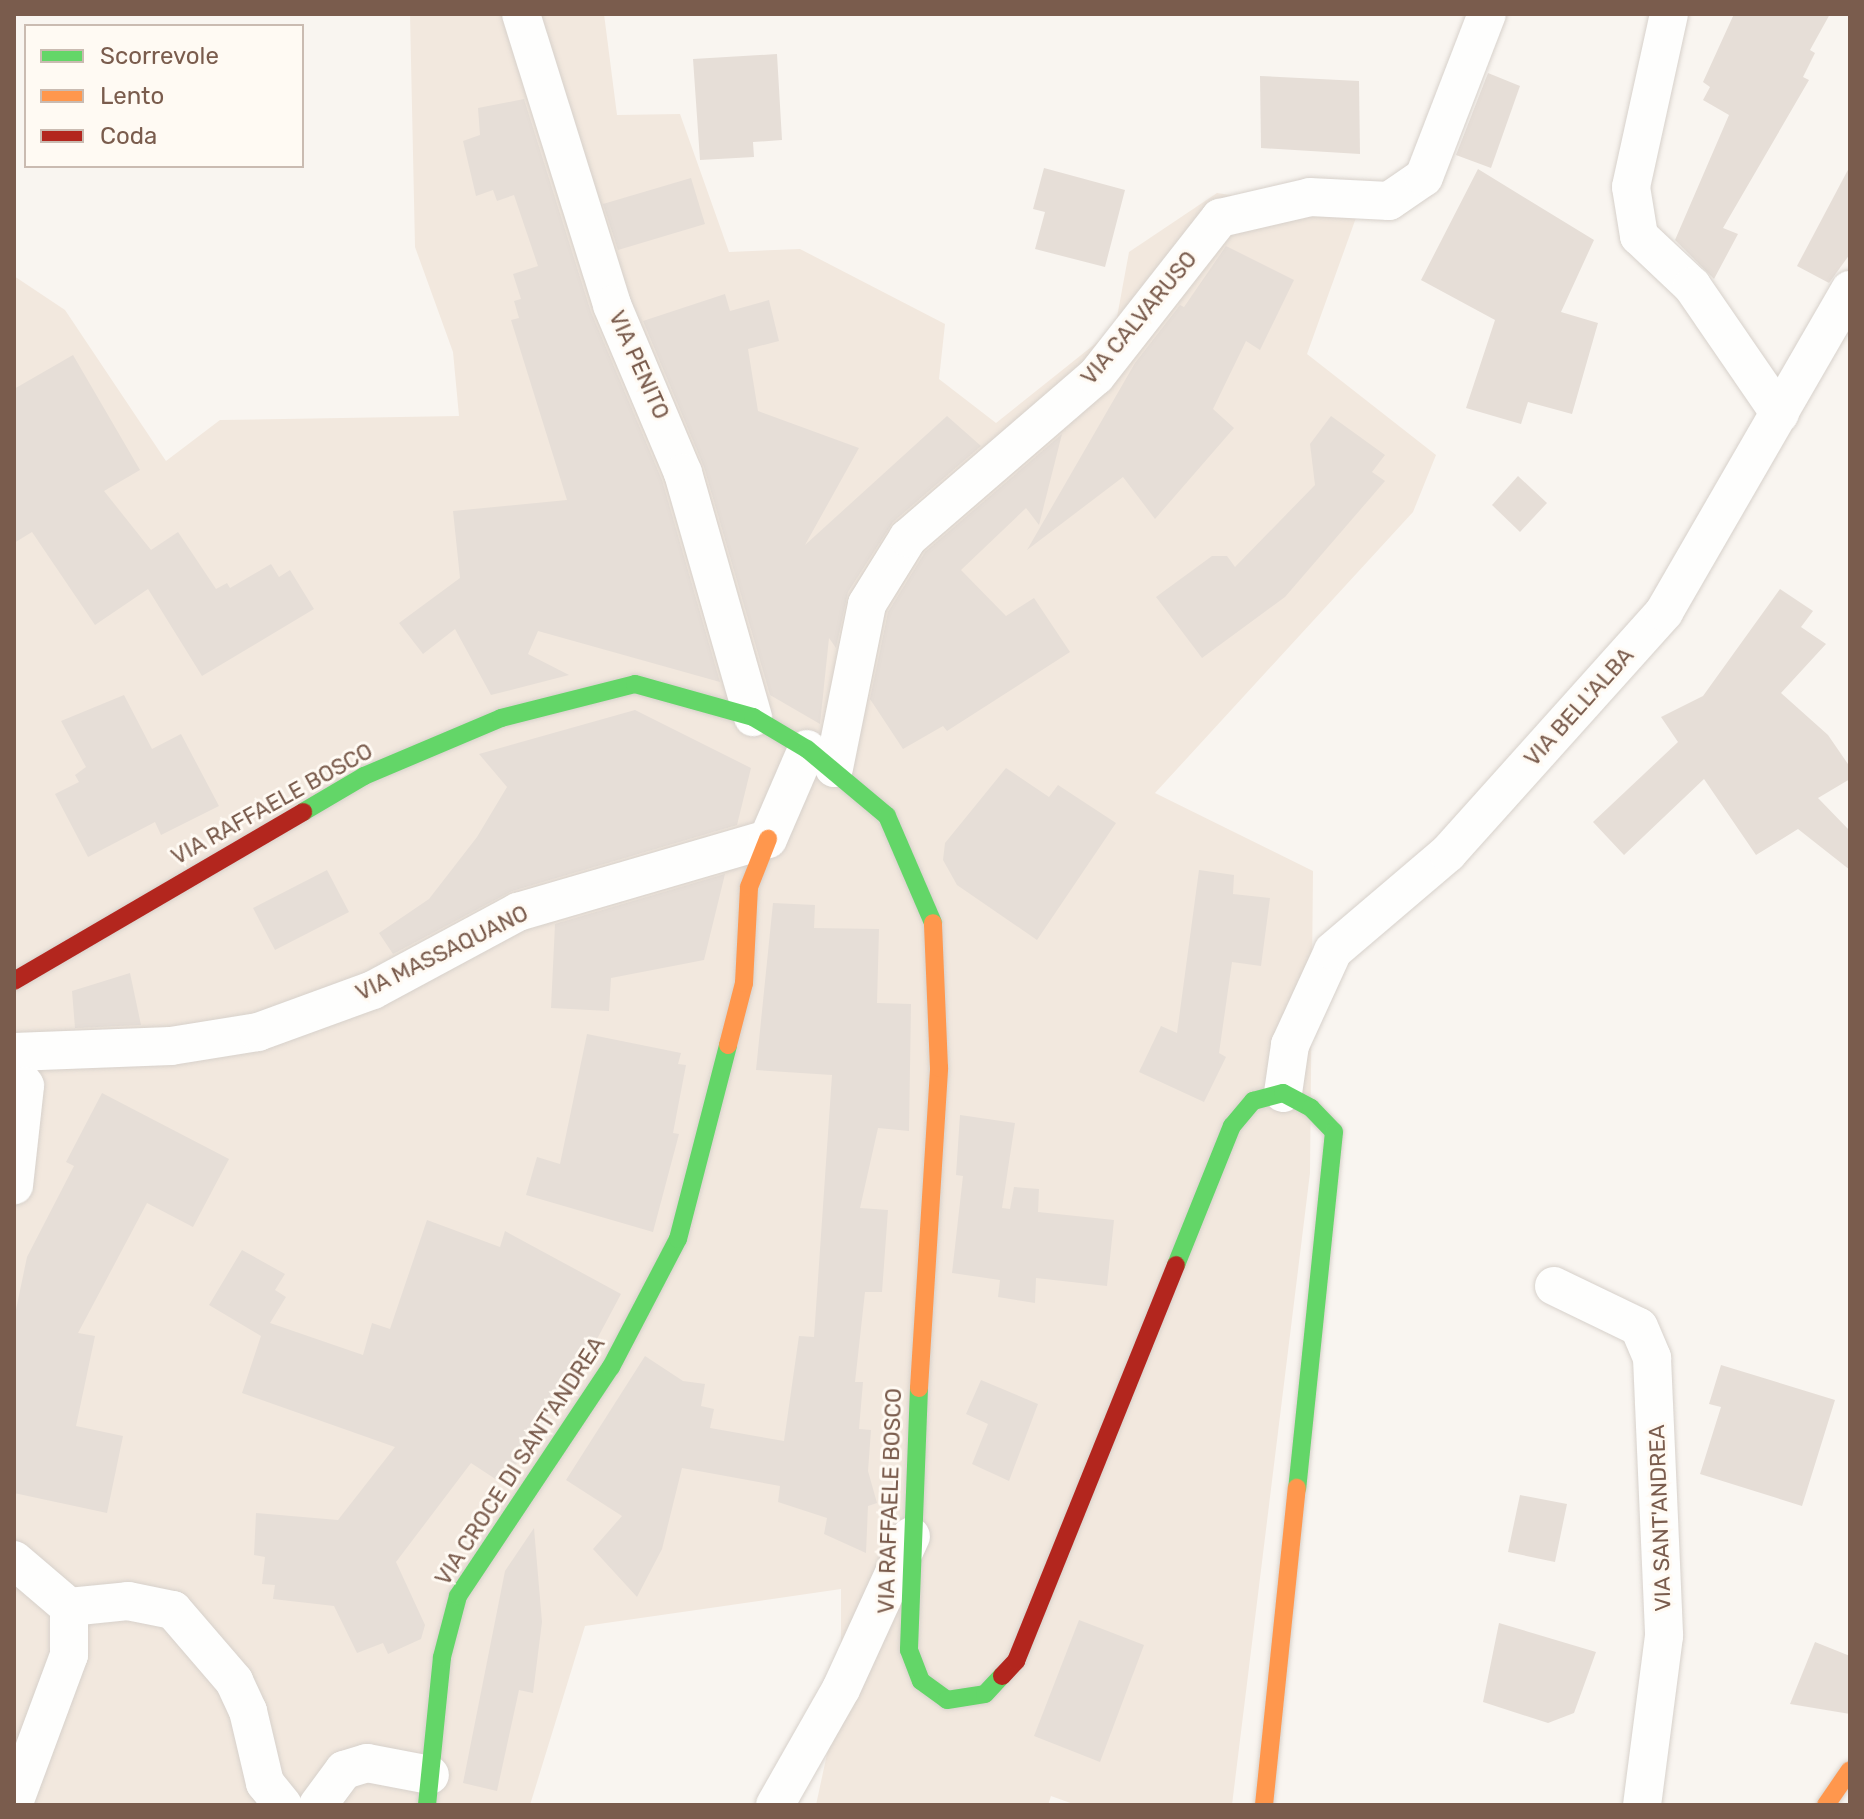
<!DOCTYPE html>
<style>
body{margin:0}
#map{position:relative;width:1864px;height:1819px;overflow:hidden;background:#f9f5f0;font-family:Rubik,sans-serif}
div>[style]{position:absolute}
[style*='--x']{left:calc(var(--x)*1px);top:calc(var(--y)*1px);width:calc(var(--w)*1px);rotate:calc(var(--a)*1deg)}
.residential>*{inset:0;background:#f2e8de}
.building>*{inset:0;background:#e6ded7}
.roads{filter:drop-shadow(0 0 2px #d7d1cb) drop-shadow(0 0 2px #d7d1cb)}
.street>*{height:38px;margin:-19px;padding:0 19px;transform-origin:19px;border-radius:19px;background:#fefefd}
.fast>*{height:18px;margin:-9px;padding:0 9px;transform-origin:9px;border-radius:9px;background:#63d668}
.slow>*{height:18px;margin:-9px;padding:0 9px;transform-origin:9px;border-radius:9px;background:#ff974d}
.jam>*{height:18px;margin:-9px;padding:0 9px;transform-origin:9px;border-radius:9px;background:#b3261e}
span{translate:-50% -50%;white-space:nowrap;text-align:center;line-height:1.15;-webkit-text-stroke:6px #fffaf3;paint-order:stroke}
.street-label{font-size:22px;color:#7a5c4d}
.frame{position:absolute;inset:0;border:16px solid #7a5c4d;pointer-events:none}
.legend{position:absolute;left:24px;top:24px;width:280px;height:144px;box-sizing:border-box;background:#fffaf3;border:2px solid #cabbb1;margin:0;padding:10px 14px;list-style:none;font-size:24px;color:#7a5c4d}
.legend li{display:flex;align-items:center;gap:16px;height:40px}
.legend b{width:40px;border:2px solid #cabbb1}
</style>
<div id="map">
<div class="residential">
<div style="clip-path:polygon(410px 14px,604px 14px,617px 115px,680px 114px,729px 252px,800px 249px,945px 324px,939px 379px,996px 423px,1115px 328px,1129px 252px,1217px 193px,1357px 215px,1307px 354px,1436px 455px,1413px 512px,1155px 793px,1313px 871px,1310px 1173px,1232px 1805px,1076px 1805px,1051px 1796px,1048px 1805px,816px 1805px,841px 1689px,841px 1589px,585px 1626px,530px 1805px,14px 1805px,14px 276px,65px 310px,166px 461px,220px 420px,459px 416px,453px 352px,415px 247px)"></div>
</div>
<div class="building">
<div style="clip-path:polygon(1734px 14px,1830px 14px,1810px 50px,1815px 53px,1803px 77px,1809px 80px,1723px 228px,1738px 234px,1714px 279px,1675px 240px,1729px 115px,1703px 100px,1710px 87px,1703px 82px)"></div>
<div style="clip-path:polygon(777px 54px,782px 140px,753px 142px,754px 157px,700px 160px,693px 59px)"></div>
<div style="clip-path:polygon(1488px 73px,1520px 86px,1491px 168px,1456px 155px)"></div>
<div style="clip-path:polygon(1260px 76px,1359px 81px,1360px 154px,1261px 148px)"></div>
<div style="clip-path:polygon(524px 99px,591px 312px,662px 480px,720px 682px,538px 631px,528px 654px,569px 675px,491px 695px,455px 629px,423px 654px,399px 623px,460px 578px,453px 511px,567px 500px,511px 320px,519px 318px,514px 301px,521px 299px,513px 274px,538px 266px,514px 195px,497px 201px,493px 190px,476px 196px,463px 141px,480px 135px,478px 108px)"></div>
<div style="clip-path:polygon(1850px 166px,1850px 254px,1829px 283px,1797px 266px)"></div>
<div style="clip-path:polygon(1044px 168px,1125px 190px,1105px 267px,1035px 249px,1045px 212px,1033px 209px)"></div>
<div style="clip-path:polygon(1478px 169px,1594px 240px,1561px 312px,1598px 323px,1572px 414px,1528px 402px,1521px 424px,1466px 408px,1495px 320px,1421px 280px)"></div>
<div style="clip-path:polygon(691px 178px,705px 224px,618px 250px,603px 204px)"></div>
<div style="clip-path:polygon(1226px 246px,1294px 280px,1260px 350px,1246px 341px,1213px 409px,1234px 428px,1155px 519px,1123px 477px,1027px 550px,1135px 363px,1180px 305px,1184px 307px)"></div>
<div style="clip-path:polygon(725px 294px,730px 311px,769px 300px,779px 341px,748px 349px,758px 411px,859px 448px,805px 545px,947px 416px,981px 446px,893px 522px,848px 592px,836px 648px,829px 638px,820px 724px,770px 695px,704px 467px,643px 321px)"></div>
<div style="clip-path:polygon(73px 355px,140px 470px,104px 491px,151px 550px,178px 532px,216px 589px,227px 583px,230px 588px,271px 564px,279px 577px,290px 570px,314px 609px,202px 676px,148px 589px,95px 625px,32px 532px,14px 543px,14px 389px)"></div>
<div style="clip-path:polygon(1331px 416px,1385px 455px,1372px 472px,1385px 481px,1285px 597px,1202px 658px,1156px 597px,1212px 556px,1227px 556px,1235px 567px,1315px 485px,1310px 444px)"></div>
<div style="clip-path:polygon(1062px 434px,1039px 525px,1026px 508px,961px 570px,1006px 616px,1034px 598px,1070px 652px,947px 731px,943px 726px,903px 749px,870px 699px,888px 612px,925px 552px)"></div>
<div style="clip-path:polygon(1518px 476px,1547px 503px,1520px 532px,1492px 505px)"></div>
<div style="clip-path:polygon(1780px 589px,1813px 611px,1801px 627px,1826px 644px,1781px 693px,1828px 735px,1850px 767px,1850px 779px,1818px 798px,1850px 831px,1850px 870px,1798px 829px,1756px 855px,1704px 779px,1624px 855px,1593px 822px,1678px 742px,1661px 717px,1703px 696px)"></div>
<div style="clip-path:polygon(124px 695px,152px 749px,181px 734px,219px 806px,161px 835px,155px 822px,88px 857px,55px 794px,79px 782px,75px 775px,86px 767px,61px 721px)"></div>
<div style="clip-path:polygon(635px 710px,751px 768px,737px 825px,512px 891px,393px 954px,379px 933px,429px 899px,477px 837px,507px 787px,479px 754px)"></div>
<div style="clip-path:polygon(1006px 768px,1049px 797px,1058px 785px,1116px 823px,1037px 940px,957px 885px,943px 860px,945px 843px)"></div>
<div style="clip-path:polygon(327px 870px,349px 912px,275px 950px,253px 908px)"></div>
<div style="clip-path:polygon(1199px 870px,1234px 875px,1233px 894px,1270px 898px,1261px 966px,1232px 962px,1219px 1053px,1226px 1057px,1204px 1102px,1139px 1072px,1161px 1026px,1177px 1033px)"></div>
<div style="clip-path:polygon(725px 874px,704px 960px,611px 978px,609px 1011px,551px 1008px,555px 924px)"></div>
<div style="clip-path:polygon(773px 903px,815px 905px,814px 928px,879px 929px,877px 1003px,911px 1004px,909px 1131px,878px 1128px,860px 1208px,888px 1210px,882px 1292px,865px 1292px,855px 1382px,863px 1382px,859px 1429px,871px 1430px,868px 1471px,877px 1503px,868px 1506px,866px 1553px,824px 1534px,827px 1518px,778px 1502px,780px 1486px,682px 1468px,662px 1549px,637px 1597px,593px 1549px,622px 1516px,566px 1480px,645px 1356px,683px 1381px,705px 1384px,701px 1406px,714px 1409px,710px 1428px,784px 1441px,799px 1336px,814px 1337px,832px 1075px,756px 1070px)"></div>
<div style="clip-path:polygon(130px 973px,141px 1025px,75px 1028px,72px 991px)"></div>
<div style="clip-path:polygon(587px 1034px,681px 1053px,678px 1064px,686px 1065px,673px 1133px,679px 1134px,653px 1232px,526px 1195px,537px 1157px,560px 1164px)"></div>
<div style="clip-path:polygon(102px 1093px,229px 1159px,193px 1227px,147px 1203px,78px 1333px,95px 1336px,76px 1426px,123px 1436px,107px 1513px,14px 1493px,14px 1319px,27px 1257px,74px 1166px,66px 1162px)"></div>
<div style="clip-path:polygon(960px 1115px,1015px 1123px,1002px 1208px,1010px 1209px,1014px 1187px,1039px 1189px,1038px 1212px,1114px 1220px,1107px 1286px,1036px 1278px,1035px 1303px,998px 1297px,1000px 1280px,952px 1273px,963px 1176px,956px 1175px)"></div>
<div style="clip-path:polygon(427px 1220px,500px 1247px,505px 1231px,621px 1294px,589px 1354px,503px 1484px,471px 1463px,396px 1562px,425px 1625px,421px 1639px,388px 1654px,383px 1643px,357px 1653px,334px 1606px,273px 1599px,275px 1585px,262px 1584px,265px 1557px,254px 1555px,256px 1513px,338px 1520px,395px 1447px,242px 1393px,261px 1336px,209px 1305px,242px 1250px,285px 1274px,275px 1290px,286px 1297px,270px 1323px,363px 1355px,372px 1323px,390px 1329px)"></div>
<div style="clip-path:polygon(1721px 1365px,1835px 1400px,1802px 1506px,1700px 1474px,1721px 1407px,1709px 1404px)"></div>
<div style="clip-path:polygon(981px 1380px,1038px 1404px,1009px 1481px,972px 1464px,988px 1424px,966px 1414px)"></div>
<div style="clip-path:polygon(1520px 1495px,1567px 1504px,1555px 1562px,1508px 1552px)"></div>
<div style="clip-path:polygon(534px 1528px,542px 1622px,533px 1693px,519px 1690px,497px 1791px,463px 1783px,505px 1571px)"></div>
<div style="clip-path:polygon(1079px 1620px,1144px 1645px,1100px 1762px,1034px 1736px)"></div>
<div style="clip-path:polygon(1499px 1623px,1596px 1652px,1574px 1713px,1548px 1723px,1483px 1702px)"></div>
<div style="clip-path:polygon(1815px 1642px,1850px 1656px,1850px 1714px,1790px 1704px)"></div>
</div>
<div class="roads">
<div class="street">
<div style="--x:521;--y:14;--w:305;--a:72.6"></div>
<div style="--x:612;--y:305;--w:182;--a:67.1"></div>
<div style="--x:683;--y:473;--w:254;--a:74"></div>
<div style="--x:1669;--y:14;--w:177;--a:102.4"></div>
<div style="--x:1631;--y:187;--w:50;--a:80.7"></div>
<div style="--x:1639;--y:236;--w:73;--a:43.3"></div>
<div style="--x:1692;--y:286;--w:155;--a:55.5"></div>
<div style="--x:834;--y:768;--w:167;--a:-78.6"></div>
<div style="--x:867;--y:604;--w:78;--a:-58.2"></div>
<div style="--x:908;--y:538;--w:248;--a:-40.8"></div>
<div style="--x:1096;--y:376;--w:201;--a:-51.9"></div>
<div style="--x:1220;--y:218;--w:92;--a:-13.1"></div>
<div style="--x:1310;--y:197;--w:79;--a:2.9"></div>
<div style="--x:1389;--y:201;--w:42;--a:-34.4"></div>
<div style="--x:1424;--y:177;--w:175;--a:-68.9"></div>
<div style="--x:14;--y:1052;--w:157;--a:-2.2"></div>
<div style="--x:171;--y:1046;--w:88;--a:-9.1"></div>
<div style="--x:258;--y:1032;--w:122;--a:-20.1"></div>
<div style="--x:373;--y:990;--w:165;--a:-28.3"></div>
<div style="--x:518;--y:912;--w:260;--a:-16.3"></div>
<div style="--x:768;--y:839;--w:98;--a:-66.6"></div>
<div style="--x:14;--y:1070;--w:19;--a:55"></div>
<div style="--x:25;--y:1086;--w:100;--a:96.3"></div>
<div style="--x:1283;--y:1093;--w:49;--a:-81.7"></div>
<div style="--x:1290;--y:1045;--w:103;--a:-65.4"></div>
<div style="--x:1333;--y:951;--w:151;--a:-40.4"></div>
<div style="--x:1448;--y:853;--w:324;--a:-48.1"></div>
<div style="--x:1664;--y:612;--w:372;--a:-60"></div>
<div style="--x:1554;--y:1286;--w:94;--a:25.8"></div>
<div style="--x:1639;--y:1327;--w:34;--a:67"></div>
<div style="--x:1652;--y:1358;--w:278;--a:87.5"></div>
<div style="--x:1664;--y:1636;--w:170;--a:97.4"></div>
<div style="--x:14;--y:1560;--w:72;--a:40.5"></div>
<div style="--x:69;--y:1607;--w:48;--a:90"></div>
<div style="--x:69;--y:1655;--w:158;--a:110.4"></div>
<div style="--x:69;--y:1607;--w:59;--a:-5.8"></div>
<div style="--x:128;--y:1601;--w:46;--a:11.3"></div>
<div style="--x:173;--y:1610;--w:94;--a:49.3"></div>
<div style="--x:234;--y:1681;--w:33;--a:65"></div>
<div style="--x:248;--y:1711;--w:74;--a:76.7"></div>
<div style="--x:265;--y:1783;--w:28;--a:51"></div>
<div style="--x:318;--y:1805;--w:44;--a:-53.4"></div>
<div style="--x:344;--y:1770;--w:24;--a:-17"></div>
<div style="--x:367;--y:1763;--w:64;--a:10.8"></div>
<div style="--x:775;--y:1805;--w:133;--a:-60.4"></div>
<div style="--x:841;--y:1689;--w:168;--a:-65.4"></div>
</div>
<div class="fast">
<div style="--x:303;--y:812;--w:71;--a:-30.5"></div>
<div style="--x:364;--y:776;--w:149;--a:-22.9"></div>
<div style="--x:501;--y:718;--w:138;--a:-14.2"></div>
<div style="--x:635;--y:684;--w:123;--a:15.6"></div>
<div style="--x:753;--y:717;--w:63;--a:30.7"></div>
<div style="--x:807;--y:749;--w:104;--a:39.9"></div>
<div style="--x:887;--y:816;--w:116;--a:66.7"></div>
<div style="--x:1176;--y:1265;--w:150;--a:-68.1"></div>
<div style="--x:1232;--y:1126;--w:33;--a:-50"></div>
<div style="--x:1253;--y:1101;--w:31;--a:-15"></div>
<div style="--x:1283;--y:1093;--w:32;--a:28"></div>
<div style="--x:1311;--y:1108;--w:33;--a:46"></div>
<div style="--x:1334;--y:1132;--w:358;--a:95.9"></div>
<div style="--x:919;--y:1388;--w:262;--a:92.2"></div>
<div style="--x:909;--y:1650;--w:33;--a:69"></div>
<div style="--x:921;--y:1681;--w:32;--a:36"></div>
<div style="--x:947;--y:1700;--w:38;--a:-9"></div>
<div style="--x:985;--y:1694;--w:25;--a:-47"></div>
<div style="--x:427;--y:1805;--w:149;--a:-84.2"></div>
<div style="--x:442;--y:1657;--w:63;--a:-75.3"></div>
<div style="--x:458;--y:1596;--w:275;--a:-56.3"></div>
<div style="--x:611;--y:1367;--w:144;--a:-62.4"></div>
<div style="--x:678;--y:1239;--w:200;--a:-75.5"></div>
</div>
<div class="slow">
<div style="--x:728;--y:1045;--w:64;--a:-75.5"></div>
<div style="--x:744;--y:983;--w:96;--a:-87"></div>
<div style="--x:749;--y:887;--w:52;--a:-68.4"></div>
<div style="--x:919;--y:1388;--w:321;--a:-86.4"></div>
<div style="--x:939;--y:1068;--w:145;--a:-92.4"></div>
<div style="--x:1264;--y:1805;--w:319;--a:-84.1"></div>
<div style="--x:1826;--y:1805;--w:42;--a:-55.6"></div>
</div>
<div class="jam">
<div style="--x:14;--y:981;--w:335;--a:-30.3"></div>
<div style="--x:1002;--y:1676;--w:21;--a:-47"></div>
<div style="--x:1016;--y:1661;--w:427;--a:-68"></div>
</div>
</div>
<div class="street-label">
<span style="left:1139px;top:318px;rotate:-50deg">VIA CALVARUSO</span>
<span style="left:639px;top:365px;rotate:66deg">VIA PENITO</span>
<span style="left:1579px;top:707px;rotate:-48deg">VIA BELL'ALBA</span>
<span style="left:272px;top:804px;rotate:-29deg">VIA RAFFAELE BOSCO</span>
<span style="left:442px;top:953px;rotate:-26deg">VIA MASSAQUANO</span>
<span style="left:520px;top:1461px;rotate:-57deg">VIA CROCE DI SANT'ANDREA</span>
<span style="left:890px;top:1501px;rotate:-88deg">VIA RAFFAELE BOSCO</span>
<span style="left:1660px;top:1518px;rotate:-92deg">VIA SANT'ANDREA</span>
</div>
<div class="frame"></div>
<ul class="legend">
<li><b style="height:10px;background:#63d668"></b>Scorrevole</li>
<li><b style="height:10px;background:#ff974d"></b>Lento</li>
<li><b style="height:10px;background:#b3261e"></b>Coda</li>
</ul>
</div>
